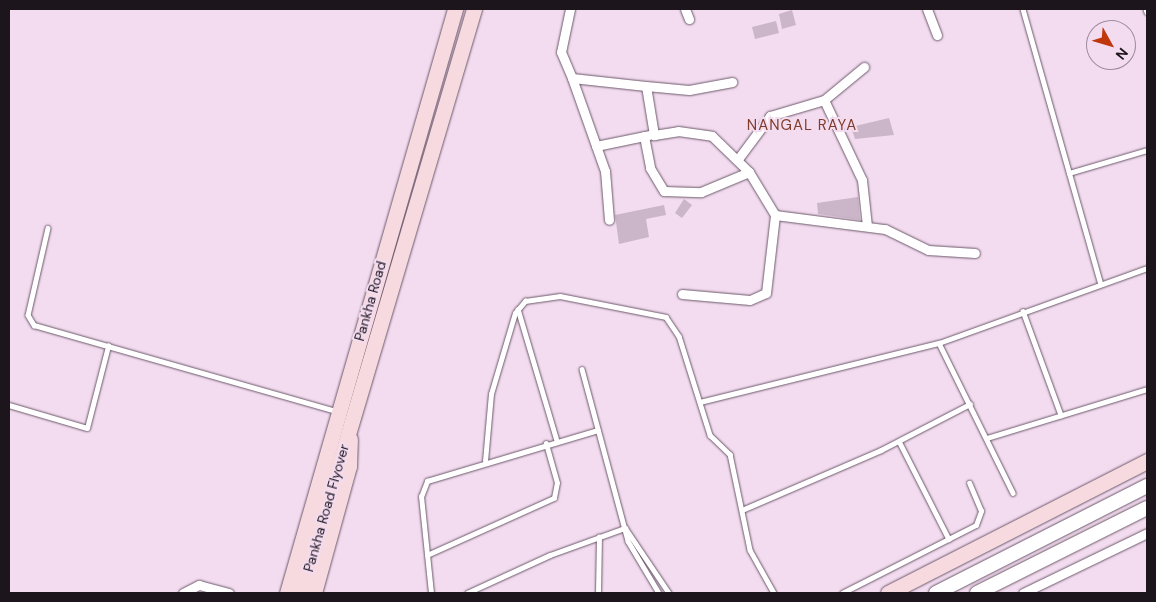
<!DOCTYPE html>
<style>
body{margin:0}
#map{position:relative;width:1156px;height:602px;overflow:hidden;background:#f3dcf0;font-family:"DM Sans",sans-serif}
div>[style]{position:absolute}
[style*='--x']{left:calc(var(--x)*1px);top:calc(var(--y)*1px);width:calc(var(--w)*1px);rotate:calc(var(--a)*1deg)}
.building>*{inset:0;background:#cbb5c9}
.roads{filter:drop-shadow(0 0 1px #6c596a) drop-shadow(0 0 1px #6c596a)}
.service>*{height:4.5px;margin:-2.25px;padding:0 2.25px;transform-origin:2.25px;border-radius:2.25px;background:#fff}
.minor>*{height:9px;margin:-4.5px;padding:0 4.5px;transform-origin:4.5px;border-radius:4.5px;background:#fff}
.secondary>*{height:14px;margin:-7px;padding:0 7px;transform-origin:7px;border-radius:7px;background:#fff}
.primary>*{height:15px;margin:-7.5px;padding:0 7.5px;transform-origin:7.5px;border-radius:7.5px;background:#f7dae0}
span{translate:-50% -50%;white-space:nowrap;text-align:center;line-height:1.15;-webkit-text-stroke:4px #f3dcf0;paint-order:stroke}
.street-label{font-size:14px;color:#1d151c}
.neighbourhood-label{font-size:15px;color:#813c2b;letter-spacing:1px}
.frame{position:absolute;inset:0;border:10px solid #1d151c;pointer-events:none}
.north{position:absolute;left:1086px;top:20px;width:50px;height:50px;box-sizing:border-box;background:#f3dcf0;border:1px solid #9d8c9b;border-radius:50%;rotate:129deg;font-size:14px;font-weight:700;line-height:20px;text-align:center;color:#1d151c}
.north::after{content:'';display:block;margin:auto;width:18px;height:22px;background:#c0370e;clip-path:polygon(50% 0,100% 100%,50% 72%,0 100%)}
</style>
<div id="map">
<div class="building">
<div style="clip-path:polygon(792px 10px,796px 25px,782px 29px,779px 14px)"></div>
<div style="clip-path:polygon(776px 21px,779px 33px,755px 39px,752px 27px)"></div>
<div style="clip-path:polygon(889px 118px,894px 135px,855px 139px,851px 127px)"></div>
<div style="clip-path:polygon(858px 197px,860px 220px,818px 214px,817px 203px)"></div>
<div style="clip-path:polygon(684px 199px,692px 205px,682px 218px,675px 213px)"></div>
<div style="clip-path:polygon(664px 205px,666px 215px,646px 219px,649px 237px,619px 244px,615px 215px)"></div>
</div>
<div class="roads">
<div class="service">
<div style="--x:1023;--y:9;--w:286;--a:74.2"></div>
<div style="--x:1146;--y:9;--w:3;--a:72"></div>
<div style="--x:1069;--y:173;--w:81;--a:-16.4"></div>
<div style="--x:48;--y:228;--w:89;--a:102.9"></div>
<div style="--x:28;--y:315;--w:12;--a:59"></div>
<div style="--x:34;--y:325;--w:314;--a:15.9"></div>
<div style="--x:518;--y:309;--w:138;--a:73.5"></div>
<div style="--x:1023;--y:311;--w:111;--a:69.9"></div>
<div style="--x:939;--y:343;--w:167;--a:63.7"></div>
<div style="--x:582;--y:369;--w:178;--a:75"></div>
<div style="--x:628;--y:541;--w:61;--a:59.2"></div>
<div style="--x:700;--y:402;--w:246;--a:-13.9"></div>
<div style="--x:939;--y:343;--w:221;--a:-19.8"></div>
<div style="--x:9;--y:405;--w:81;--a:16.4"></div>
<div style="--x:87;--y:428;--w:85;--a:-75.6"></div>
<div style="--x:987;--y:438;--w:167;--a:-17"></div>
<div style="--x:899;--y:441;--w:110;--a:63"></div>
<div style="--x:485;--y:461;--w:67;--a:-84.9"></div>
<div style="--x:491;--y:394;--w:84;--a:-73.5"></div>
<div style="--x:515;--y:313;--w:16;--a:-50"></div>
<div style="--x:525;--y:301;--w:35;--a:-8"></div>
<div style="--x:560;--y:296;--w:108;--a:11.2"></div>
<div style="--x:666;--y:317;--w:23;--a:56"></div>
<div style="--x:679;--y:336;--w:104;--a:72.6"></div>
<div style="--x:710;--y:435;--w:28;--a:44"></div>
<div style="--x:730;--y:454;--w:98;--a:78.2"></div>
<div style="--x:750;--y:550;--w:49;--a:60.8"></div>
<div style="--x:742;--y:510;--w:151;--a:-23.3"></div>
<div style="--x:881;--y:450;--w:100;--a:-27.3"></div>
<div style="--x:626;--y:529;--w:77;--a:56.1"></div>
<div style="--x:427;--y:555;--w:139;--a:-24.2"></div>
<div style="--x:554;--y:498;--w:15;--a:-79"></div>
<div style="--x:557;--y:483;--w:41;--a:-105.8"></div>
<div style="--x:431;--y:593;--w:97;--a:-95.9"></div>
<div style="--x:421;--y:497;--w:17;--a:-69"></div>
<div style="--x:427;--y:481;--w:178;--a:-16.6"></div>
<div style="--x:467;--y:593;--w:91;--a:-24.6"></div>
<div style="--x:550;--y:555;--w:80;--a:-19.8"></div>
<div style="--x:598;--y:593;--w:56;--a:-89"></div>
<div style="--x:842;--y:593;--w:150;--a:-26.9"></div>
<div style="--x:976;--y:525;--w:15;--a:-70"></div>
<div style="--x:981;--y:511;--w:30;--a:-113"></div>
</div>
<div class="minor">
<div style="--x:570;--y:9;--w:44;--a:101.8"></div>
<div style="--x:561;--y:52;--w:28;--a:67"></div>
<div style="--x:572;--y:78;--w:74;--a:6.2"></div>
<div style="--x:646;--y:86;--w:50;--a:80.7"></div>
<div style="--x:654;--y:135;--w:24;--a:-9"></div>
<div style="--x:678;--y:131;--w:34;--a:8"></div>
<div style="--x:712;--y:136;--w:52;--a:44.2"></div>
<div style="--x:749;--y:172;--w:50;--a:58.8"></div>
<div style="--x:775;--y:215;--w:111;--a:7.3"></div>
<div style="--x:885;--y:229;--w:48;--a:26"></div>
<div style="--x:928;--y:250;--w:47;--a:3.7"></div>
<div style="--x:685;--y:9;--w:11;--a:68"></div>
<div style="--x:927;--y:9;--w:28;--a:69"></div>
<div style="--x:572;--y:78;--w:99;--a:70.5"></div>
<div style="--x:605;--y:171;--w:49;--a:85.3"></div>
<div style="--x:646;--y:86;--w:43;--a:5.3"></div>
<div style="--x:689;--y:90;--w:44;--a:-10.5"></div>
<div style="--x:824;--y:100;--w:89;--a:64.6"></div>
<div style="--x:862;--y:180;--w:46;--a:83.8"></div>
<div style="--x:644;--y:136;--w:33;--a:79"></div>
<div style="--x:650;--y:168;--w:27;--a:59"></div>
<div style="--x:664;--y:191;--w:37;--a:2"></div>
<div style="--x:701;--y:192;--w:52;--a:-22.6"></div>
<div style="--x:596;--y:146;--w:54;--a:-11.7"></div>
<div style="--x:738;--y:159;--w:54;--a:-53.3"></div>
<div style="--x:770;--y:116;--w:56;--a:-16.5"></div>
<div style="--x:824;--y:100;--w:52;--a:-39.5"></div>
<div style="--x:682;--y:294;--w:68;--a:5"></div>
<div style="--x:750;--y:300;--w:17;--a:-24"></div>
<div style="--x:766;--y:293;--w:79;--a:-83.4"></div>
<div style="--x:183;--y:593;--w:18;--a:-27"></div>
<div style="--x:199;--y:585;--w:31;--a:15"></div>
<div style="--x:1023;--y:593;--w:138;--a:-25.8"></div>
</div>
<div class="secondary">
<div style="--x:936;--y:593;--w:237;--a:-26.9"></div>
<div style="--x:977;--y:593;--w:190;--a:-26.6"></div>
</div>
<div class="primary">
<div style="--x:287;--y:593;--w:608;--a:-73.95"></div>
<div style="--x:301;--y:593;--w:609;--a:-73.5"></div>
<div style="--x:314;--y:593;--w:132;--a:-74.6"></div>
<div style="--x:349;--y:466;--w:27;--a:-88"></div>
<div style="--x:888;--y:593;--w:291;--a:-27"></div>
</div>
</div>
<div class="street-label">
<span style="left:370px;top:301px;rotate:-74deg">Pankha Road</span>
<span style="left:326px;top:508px;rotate:-74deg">Pankha Road Flyover</span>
</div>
<div class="neighbourhood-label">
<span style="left:802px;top:126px">NANGAL RAYA</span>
</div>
<div class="frame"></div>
<div class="north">N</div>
</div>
